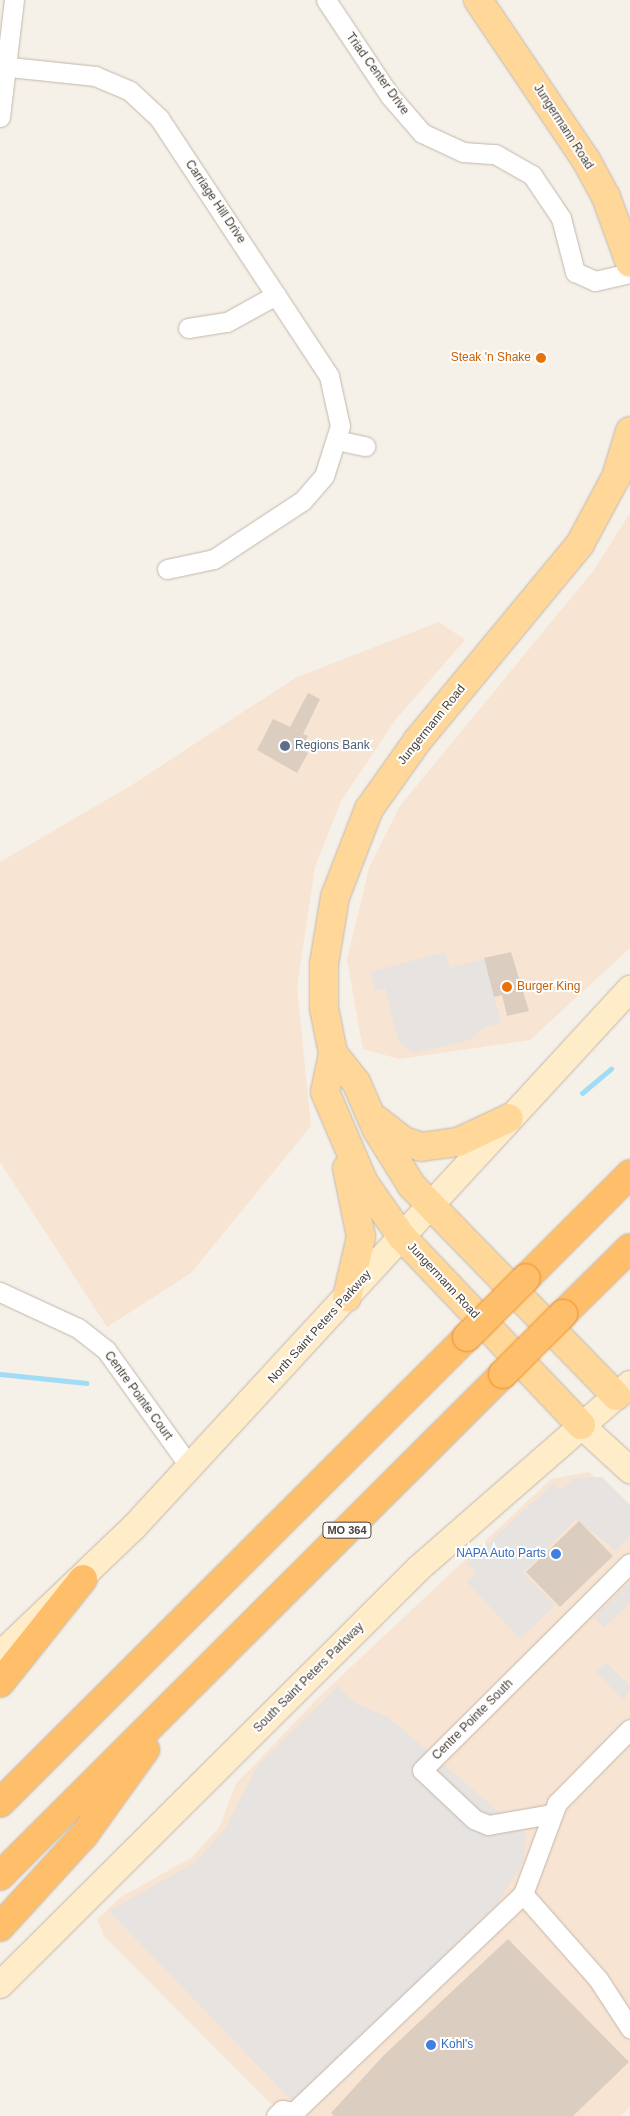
<!DOCTYPE html>
<style>
body{margin:0}
#map{position:relative;width:630px;height:2116px;overflow:hidden;background:#f5f0e8;font-family:Arial,sans-serif}
div>[style]{position:absolute}
[style*='--x']{left:calc(var(--x)*1px);top:calc(var(--y)*1px);width:calc(var(--w)*1px);rotate:calc(var(--a)*1deg)}
.commercial>*{inset:0;background:#f8e4d2}
.parking>*{inset:0;background:#e6e3e0}
.stream>*{height:5px;margin:-2.5px;padding:0 2.5px;transform-origin:2.5px;border-radius:2.5px;background:#a1dcf6}
.building>*{inset:0;background:#dbcdc0}
.roads{filter:drop-shadow(0 0 1px #c2b7aa) drop-shadow(0 0 1px #c2b7aa)}
.street>*{height:19px;margin:-9.5px;padding:0 9.5px;transform-origin:9.5px;border-radius:9.5px;background:#fff}
.secondary>*{height:26px;margin:-13px;padding:0 13px;transform-origin:13px;border-radius:13px;background:#ffecc9}
.primary>*{height:28px;margin:-14px;padding:0 14px;transform-origin:14px;border-radius:14px;background:#ffd798}
.highway>*{height:28px;margin:-14px;padding:0 14px;transform-origin:14px;border-radius:14px;background:#ffbe6a}
.bridges{filter:drop-shadow(0 0 1px #e9912f) drop-shadow(0 0 1px #e9912f)}
.highway-bridge>*{height:28px;margin:-14px;padding:0 14px;transform-origin:14px;border-radius:14px;background:#ffbe6a}
.dots>*{width:14px;height:14px;translate:-50% -50%;box-sizing:border-box;border:2px solid #fff;border-radius:50%}
span{translate:-50% -50%;white-space:nowrap;text-align:center;line-height:1.15;-webkit-text-stroke:4px #fff;paint-order:stroke}
.shield-label span{padding:1px 4px;background:#fff;border:1px solid;border-radius:4px;-webkit-text-stroke-width:0}
.shield-label{font-size:11px;color:#494036;font-weight:700}
.street-label{font-size:12px;color:#494036}
.food-label{font-size:12px;color:#c56008}
.right{translate:-100% -50%;text-align:right}
.left{translate:0 -50%;text-align:left}
.service-label{font-size:12px;color:#4e5e75}
.shop-label{font-size:12px;color:#366cbe}
</style>
<div id="map">
<div class="commercial">
<div style="clip-path:polygon(630px 513px,630px 948px,530px 1040px,399px 1059px,363px 1049px,347px 960px,369px 868px,400px 806px,594px 570px)"></div>
<div style="clip-path:polygon(439px 622px,465px 640px,396px 719px,341px 801px,315px 867px,297px 987px,311px 1126px,191px 1273px,107px 1327px,0 1162px,0 862px,132px 785px,295px 678px)"></div>
<div style="clip-path:polygon(589px 1472px,630px 1513px,630px 2106px,621px 2116px,283px 2116px,104px 1936px,97px 1919px,121px 1897px,191px 1858px,219px 1828px,236px 1784px,317px 1699px,551px 1479px)"></div>
</div>
<div class="parking">
<div style="clip-path:polygon(445px 952px,450px 968px,484px 959px,501px 1023px,485px 1027px,469px 1040px,415px 1053px,399px 1042px,385px 988px,375px 991px,370px 972px)"></div>
<div style="clip-path:polygon(602px 1477px,630px 1505px,630px 1536px,616px 1551px,576px 1519px,523px 1573px,555px 1605px,520px 1639px,467px 1582px,476px 1573px,467px 1563px,554px 1483px,560px 1490px,576px 1478px)"></div>
<div style="clip-path:polygon(630px 1582px,630px 1603px,604px 1628px,594px 1617px)"></div>
<div style="clip-path:polygon(606px 1662px,630px 1686px,624px 1701px,596px 1672px)"></div>
<div style="clip-path:polygon(338px 1686px,353px 1702px,388px 1717px,525px 1834px,524px 1860px,497px 1904px,295px 2104px,109px 1911px,194px 1863px,225px 1829px,258px 1765px)"></div>
</div>
<div class="stream">
<div style="--x:582;--y:1093;--w:38;--a:-40"></div>
<div style="--x:0;--y:1374;--w:87;--a:5.9"></div>
</div>
<div class="building">
<div style="clip-path:polygon(308px 693px,320px 699px,303px 734px,308px 736px,301px 749px,308px 753px,297px 773px,257px 750px,273px 719px,290px 727px)"></div>
<div style="clip-path:polygon(511px 952px,529px 1011px,507px 1016px,502px 995px,494px 997px,484px 958px)"></div>
<div style="clip-path:polygon(579px 1521px,613px 1556px,560px 1607px,526px 1572px)"></div>
<div style="clip-path:polygon(508px 1939px,629px 2062px,573px 2116px,334px 2116px,331px 2113px,384px 2055px)"></div>
</div>
<div class="roads">
<div class="street">
<div style="--x:326;--y:0;--w:115;--a:56.3"></div>
<div style="--x:390;--y:96;--w:49;--a:49.1"></div>
<div style="--x:422;--y:133;--w:45;--a:24.9"></div>
<div style="--x:463;--y:152;--w:32;--a:4"></div>
<div style="--x:495;--y:154;--w:43;--a:29.6"></div>
<div style="--x:532;--y:175;--w:52;--a:56"></div>
<div style="--x:561;--y:218;--w:56;--a:75.5"></div>
<div style="--x:575;--y:272;--w:22;--a:24"></div>
<div style="--x:595;--y:281;--w:36;--a:-13"></div>
<div style="--x:0;--y:66;--w:96;--a:6"></div>
<div style="--x:95;--y:76;--w:38;--a:23"></div>
<div style="--x:130;--y:91;--w:40;--a:43"></div>
<div style="--x:159;--y:118;--w:309;--a:56.6"></div>
<div style="--x:329;--y:376;--w:51;--a:77.6"></div>
<div style="--x:340;--y:426;--w:52;--a:107.7"></div>
<div style="--x:324;--y:476;--w:33;--a:131"></div>
<div style="--x:302;--y:501;--w:105;--a:146.6"></div>
<div style="--x:214;--y:559;--w:48;--a:168"></div>
<div style="--x:0;--y:117;--w:118;--a:-83.2"></div>
<div style="--x:188;--y:328;--w:39;--a:-9"></div>
<div style="--x:227;--y:322;--w:56;--a:-28.9"></div>
<div style="--x:336;--y:440;--w:30;--a:12"></div>
<div style="--x:0;--y:1292;--w:86;--a:24.8"></div>
<div style="--x:78;--y:1328;--w:36;--a:38"></div>
<div style="--x:106;--y:1350;--w:144;--a:54.3"></div>
<div style="--x:630;--y:1729;--w:104;--a:134.6"></div>
<div style="--x:557;--y:1803;--w:97;--a:110.5"></div>
<div style="--x:523;--y:1894;--w:113;--a:48.6"></div>
<div style="--x:598;--y:1979;--w:59;--a:56.9"></div>
<div style="--x:551;--y:1814;--w:64;--a:170.1"></div>
<div style="--x:488;--y:1825;--w:15;--a:-157"></div>
<div style="--x:474;--y:1819;--w:71;--a:-136.7"></div>
<div style="--x:422;--y:1770;--w:293;--a:-44.9"></div>
<div style="--x:276;--y:2116;--w:8;--a:-45"></div>
<div style="--x:282;--y:2110;--w:12;--a:9"></div>
<div style="--x:294;--y:2112;--w:316;--a:-43.6"></div>
</div>
<div class="secondary">
<div style="--x:581;--y:1425;--w:67;--a:42.6"></div>
<div style="--x:0;--y:1655;--w:185;--a:-43.7"></div>
<div style="--x:134;--y:1527;--w:732;--a:-47.33"></div>
<div style="--x:0;--y:1985;--w:591;--a:-44.86"></div>
<div style="--x:419;--y:1568;--w:280;--a:-41.1"></div>
</div>
<div class="primary">
<div style="--x:478;--y:0;--w:193;--a:56"></div>
<div style="--x:586;--y:160;--w:42;--a:61.6"></div>
<div style="--x:606;--y:197;--w:70;--a:70"></div>
<div style="--x:333;--y:1053;--w:37;--a:52"></div>
<div style="--x:356;--y:1082;--w:52;--a:66.4"></div>
<div style="--x:377;--y:1130;--w:66;--a:58"></div>
<div style="--x:412;--y:1186;--w:293;--a:45.8"></div>
<div style="--x:377;--y:1120;--w:34;--a:38"></div>
<div style="--x:404;--y:1141;--w:18;--a:19"></div>
<div style="--x:421;--y:1147;--w:37;--a:-8"></div>
<div style="--x:458;--y:1142;--w:56;--a:-25.2"></div>
<div style="--x:347;--y:1168;--w:70;--a:78.5"></div>
<div style="--x:361;--y:1237;--w:62;--a:103.1"></div>
<div style="--x:581;--y:1425;--w:260;--a:-133.6"></div>
<div style="--x:402;--y:1237;--w:66;--a:-125.1"></div>
<div style="--x:364;--y:1183;--w:99;--a:-113.2"></div>
<div style="--x:325;--y:1092;--w:40;--a:-78"></div>
<div style="--x:333;--y:1053;--w:46;--a:-101.3"></div>
<div style="--x:324;--y:1008;--w:44;--a:-90"></div>
<div style="--x:324;--y:964;--w:68;--a:-80.7"></div>
<div style="--x:335;--y:897;--w:94;--a:-68.9"></div>
<div style="--x:369;--y:809;--w:85;--a:-54.6"></div>
<div style="--x:418;--y:740;--w:254;--a:-50.4"></div>
<div style="--x:580;--y:544;--w:76;--a:-61.8"></div>
<div style="--x:616;--y:477;--w:48;--a:-73.1"></div>
</div>
<div class="highway">
<div style="--x:526;--y:1278;--w:147;--a:-45"></div>
<div style="--x:563;--y:1314;--w:94;--a:-44.6"></div>
<div style="--x:0;--y:1683;--w:133;--a:-51.4"></div>
<div style="--x:0;--y:1803;--w:660;--a:-44.94"></div>
<div style="--x:0;--y:1876;--w:711;--a:-44.94"></div>
<div style="--x:0;--y:1927;--w:125;--a:-47.6"></div>
<div style="--x:84;--y:1835;--w:105;--a:-54.3"></div>
</div>
</div>
<div class="bridges">
<div class="highway-bridge">
<div style="--x:467;--y:1337;--w:83;--a:-45"></div>
<div style="--x:503;--y:1374;--w:85;--a:-45"></div>
</div>
</div>
<div class="dots">
<div style="left:541px;top:358px;background:#e8710a"></div>
<div style="left:285px;top:746px;background:#5c6f8a"></div>
<div style="left:507px;top:987px;background:#e8710a"></div>
<div style="left:556px;top:1554px;background:#3f7fe0"></div>
<div style="left:431px;top:2045px;background:#3f7fe0"></div>
</div>
<div class="shield-label">
<span style="left:347px;top:1530px">MO 364</span>
</div>
<div class="street-label">
<span style="left:377px;top:74px;rotate:54deg">Triad Center Drive</span>
<span style="left:563px;top:127px;rotate:57deg">Jungermann Road</span>
<span style="left:215px;top:202px;rotate:56deg">Carriage Hill Drive</span>
<span style="left:432px;top:725px;rotate:-51deg">Jungermann Road</span>
<span style="left:443px;top:1281px;rotate:47deg">Jungermann Road</span>
<span style="left:320px;top:1327px;rotate:-48deg">North Saint Peters Parkway</span>
<span style="left:138px;top:1396px;rotate:54deg">Centre Pointe Court</span>
<span style="left:309px;top:1678px;rotate:-45deg">South Saint Peters Parkway</span>
<span style="left:473px;top:1720px;rotate:-45deg">Centre Pointe South</span>
</div>
<div class="food-label">
<span class="right" style="left:531px;top:358px">Steak 'n Shake</span>
<span class="left" style="left:517px;top:987px">Burger King</span>
</div>
<div class="service-label">
<span class="left" style="left:295px;top:746px">Regions Bank</span>
</div>
<div class="shop-label">
<span class="right" style="left:546px;top:1554px">NAPA Auto Parts</span>
<span class="left" style="left:441px;top:2045px">Kohl's</span>
</div>
</div>
